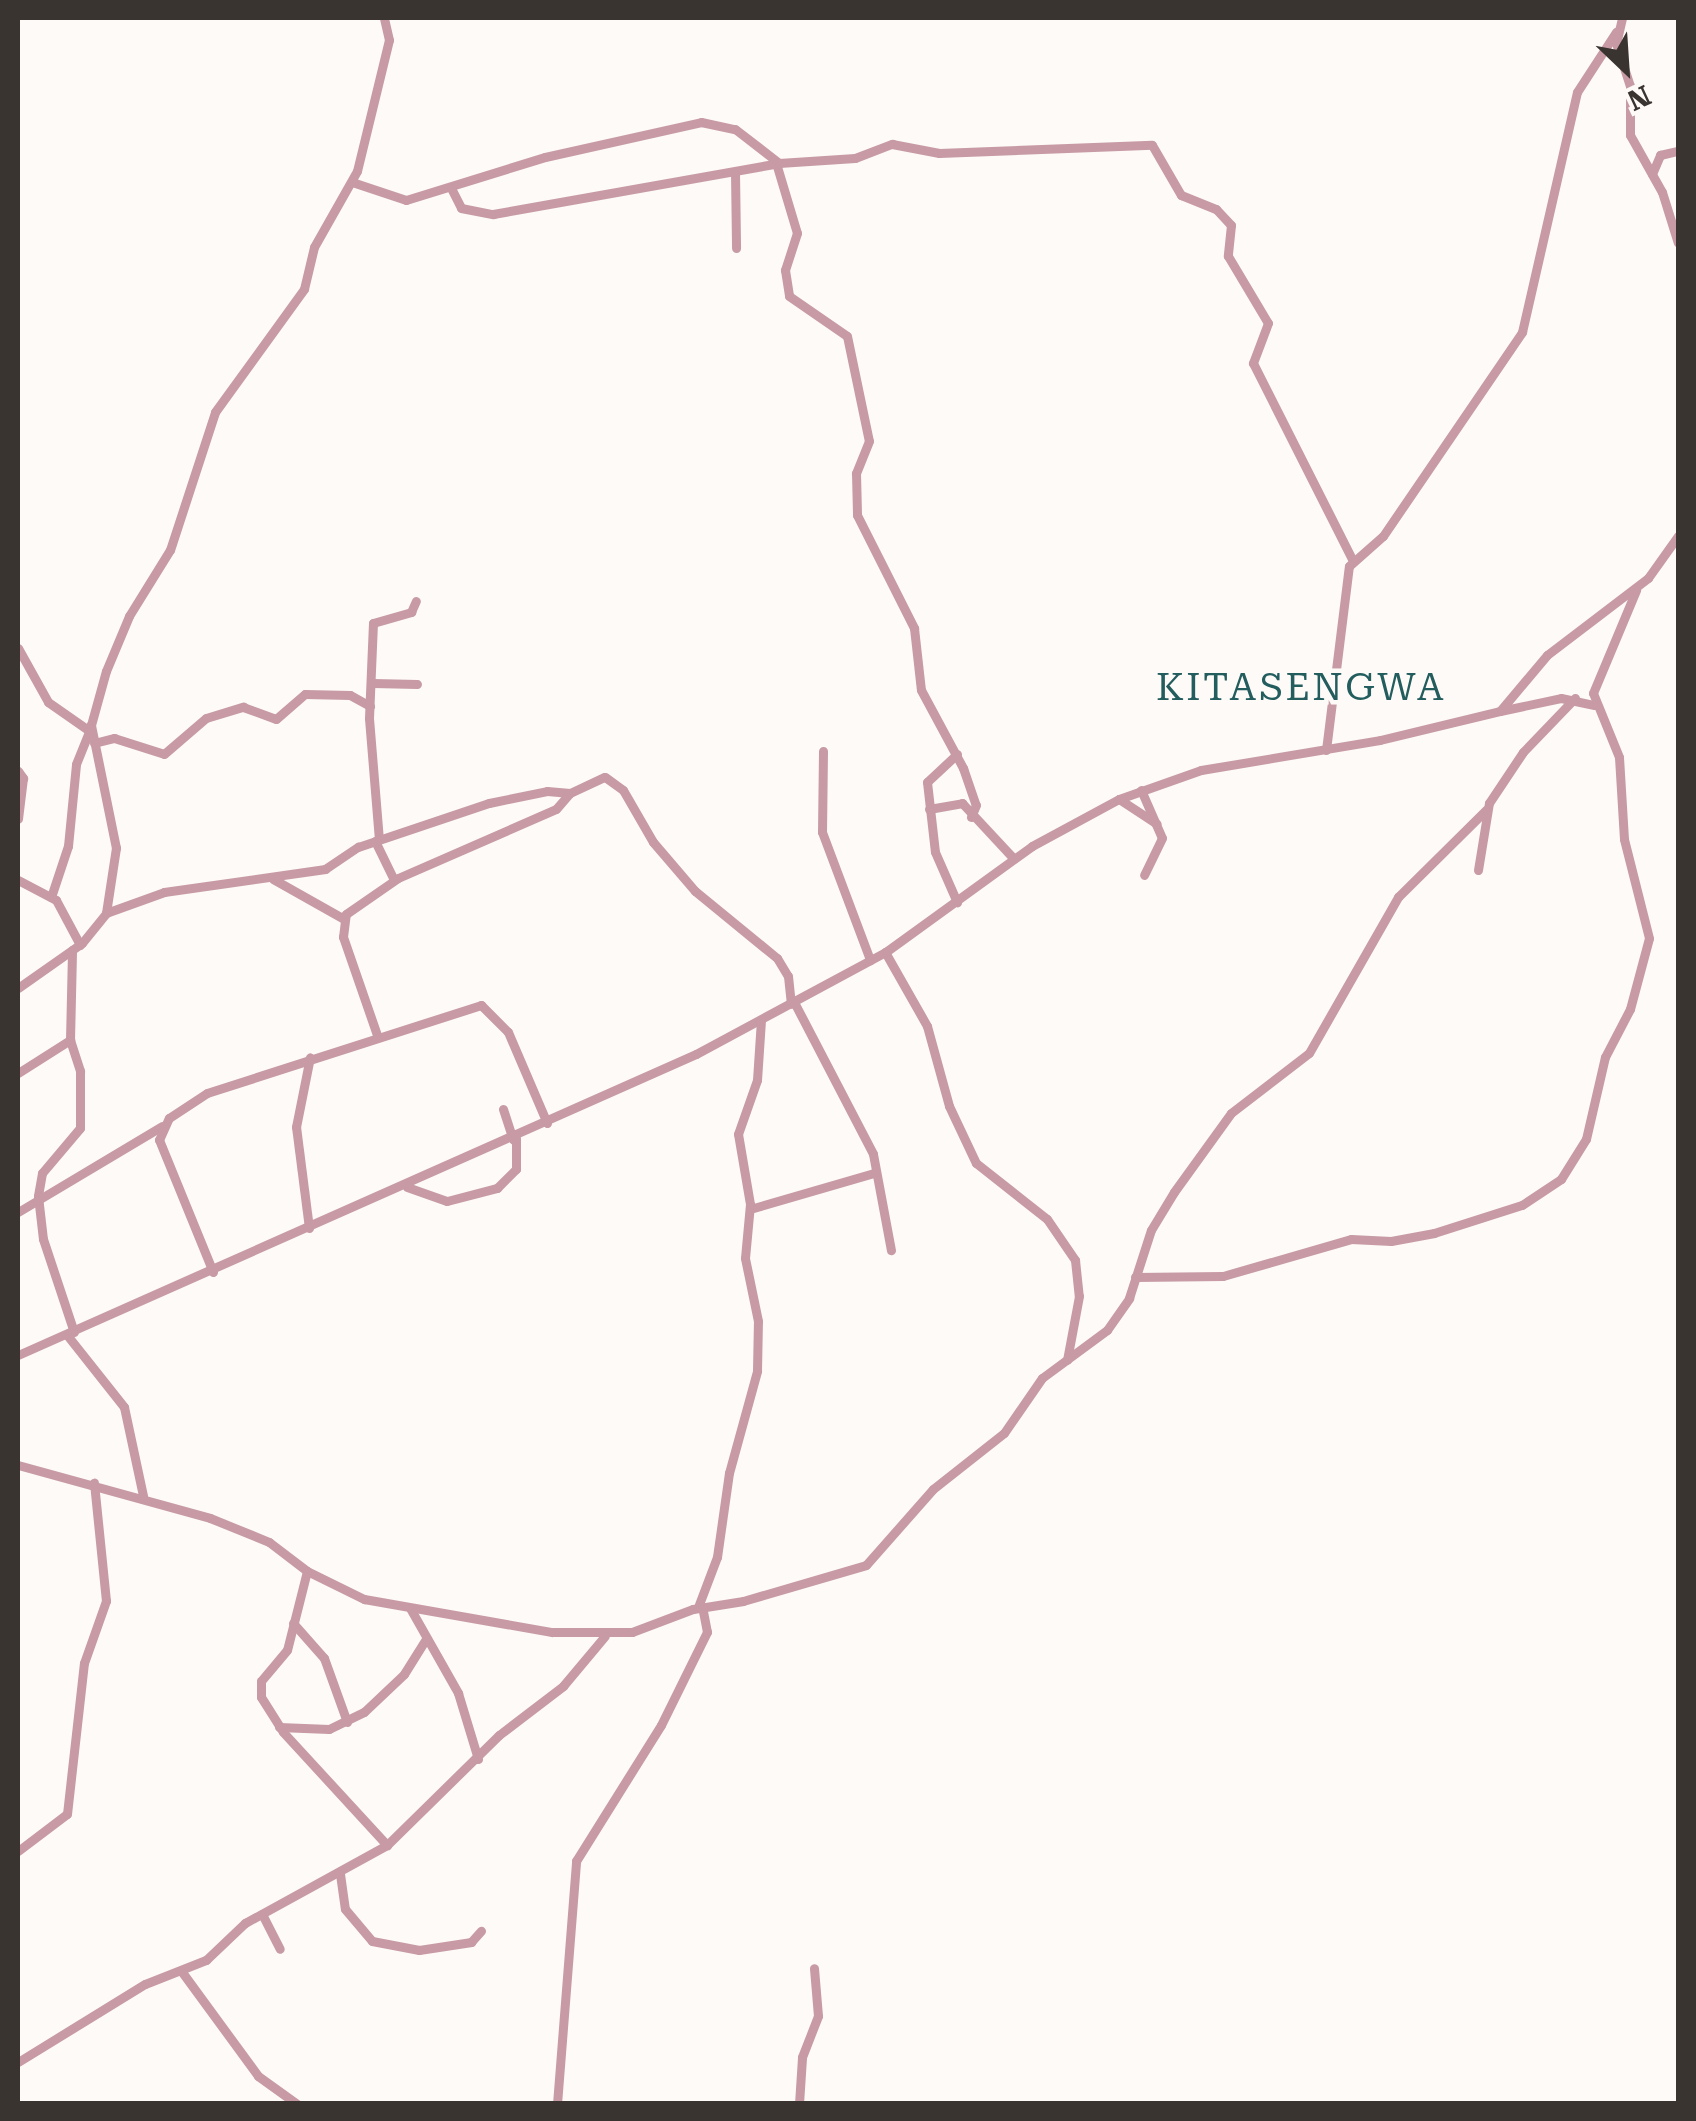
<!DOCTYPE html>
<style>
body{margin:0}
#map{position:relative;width:1696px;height:2121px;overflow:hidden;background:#fdfaf8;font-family:"Roboto Serif",serif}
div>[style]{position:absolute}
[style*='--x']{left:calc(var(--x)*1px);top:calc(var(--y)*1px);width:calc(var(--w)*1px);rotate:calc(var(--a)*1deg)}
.street>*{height:9px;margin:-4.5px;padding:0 4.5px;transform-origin:4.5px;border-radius:4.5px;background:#c79aa6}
span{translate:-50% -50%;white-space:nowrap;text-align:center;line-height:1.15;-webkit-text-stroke:9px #fdfaf8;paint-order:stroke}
.quarter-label{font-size:38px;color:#235d5e;letter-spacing:2.5px}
.frame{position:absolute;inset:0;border:20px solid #393430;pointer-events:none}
.north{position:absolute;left:1576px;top:20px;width:100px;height:100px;-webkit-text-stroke:8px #fdfaf8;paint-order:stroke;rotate:155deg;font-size:28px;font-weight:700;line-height:40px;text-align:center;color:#393430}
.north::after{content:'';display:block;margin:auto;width:35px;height:45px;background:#393430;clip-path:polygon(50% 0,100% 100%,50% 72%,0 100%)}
</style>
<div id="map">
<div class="street">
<div style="--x:1622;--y:18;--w:26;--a:103"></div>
<div style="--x:1616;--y:43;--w:45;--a:72"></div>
<div style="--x:1630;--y:86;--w:49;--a:90"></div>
<div style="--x:1630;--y:135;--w:65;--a:60.7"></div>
<div style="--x:1662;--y:192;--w:53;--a:72.6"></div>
<div style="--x:776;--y:163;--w:73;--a:73.3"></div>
<div style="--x:797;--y:233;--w:39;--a:108"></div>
<div style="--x:785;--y:270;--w:26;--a:81"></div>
<div style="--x:789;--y:296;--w:70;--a:34.6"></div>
<div style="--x:847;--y:336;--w:107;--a:78.2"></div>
<div style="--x:869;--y:441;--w:35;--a:112"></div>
<div style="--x:856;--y:473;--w:42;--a:88.6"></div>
<div style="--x:857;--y:515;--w:127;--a:63.2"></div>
<div style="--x:914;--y:628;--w:62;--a:83.6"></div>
<div style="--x:921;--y:690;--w:89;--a:61.7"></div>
<div style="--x:963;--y:768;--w:39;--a:71"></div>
<div style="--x:976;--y:805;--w:13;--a:113"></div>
<div style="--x:735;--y:172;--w:76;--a:89.2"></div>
<div style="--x:1652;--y:174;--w:21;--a:-67"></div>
<div style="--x:1660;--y:155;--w:18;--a:-13"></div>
<div style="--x:352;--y:182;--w:57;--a:18.4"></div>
<div style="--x:406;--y:200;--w:145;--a:-17.2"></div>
<div style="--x:545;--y:157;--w:160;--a:-12.6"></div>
<div style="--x:701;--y:122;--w:35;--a:12"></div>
<div style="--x:735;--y:129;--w:56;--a:37.7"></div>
<div style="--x:451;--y:188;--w:22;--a:63"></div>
<div style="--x:461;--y:208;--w:33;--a:11"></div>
<div style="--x:493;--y:214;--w:291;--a:-10.1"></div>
<div style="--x:779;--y:163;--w:76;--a:-3.8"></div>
<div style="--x:855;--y:158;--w:40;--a:-21"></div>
<div style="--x:892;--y:144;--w:48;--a:10.8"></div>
<div style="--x:939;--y:153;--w:213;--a:-2.2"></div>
<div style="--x:1152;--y:145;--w:58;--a:59.9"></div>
<div style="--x:1181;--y:195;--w:38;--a:22"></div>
<div style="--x:1216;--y:209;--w:22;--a:47"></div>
<div style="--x:1231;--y:225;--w:31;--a:96"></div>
<div style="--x:1228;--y:256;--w:78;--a:59.2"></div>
<div style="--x:1268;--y:323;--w:43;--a:110.6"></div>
<div style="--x:1253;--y:363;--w:222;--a:63.2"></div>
<div style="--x:18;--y:648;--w:62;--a:60.9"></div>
<div style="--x:48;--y:702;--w:52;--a:34.9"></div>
<div style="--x:373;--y:683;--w:44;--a:1.3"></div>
<div style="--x:1500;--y:711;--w:62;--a:-12"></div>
<div style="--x:1561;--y:698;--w:34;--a:12"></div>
<div style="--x:94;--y:743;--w:21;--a:-14"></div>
<div style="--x:114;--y:738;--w:52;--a:17.7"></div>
<div style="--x:164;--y:754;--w:55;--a:-40.6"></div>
<div style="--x:206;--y:718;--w:39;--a:-17"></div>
<div style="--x:243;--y:707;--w:35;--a:20"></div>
<div style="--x:276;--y:719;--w:38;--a:-41"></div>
<div style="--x:305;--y:694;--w:45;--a:1.3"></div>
<div style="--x:350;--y:695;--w:23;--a:29"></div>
<div style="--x:1326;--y:750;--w:185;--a:-82.9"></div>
<div style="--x:1349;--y:566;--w:45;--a:-41.4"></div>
<div style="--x:1383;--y:536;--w:247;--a:-55.7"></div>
<div style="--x:1522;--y:332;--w:246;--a:-77.1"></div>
<div style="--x:1577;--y:92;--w:72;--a:-57"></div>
<div style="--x:823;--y:751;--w:81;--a:90.7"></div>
<div style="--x:822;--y:832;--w:137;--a:69.4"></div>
<div style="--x:957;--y:754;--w:41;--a:137"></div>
<div style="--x:927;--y:782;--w:70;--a:83.5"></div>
<div style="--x:935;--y:852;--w:55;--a:66.3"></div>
<div style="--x:18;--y:771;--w:9;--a:54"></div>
<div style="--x:23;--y:778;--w:41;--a:97"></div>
<div style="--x:1141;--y:790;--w:52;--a:66.4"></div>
<div style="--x:1162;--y:838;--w:41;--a:115.9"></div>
<div style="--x:1119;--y:799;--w:45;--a:33.3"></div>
<div style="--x:929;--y:809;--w:34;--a:-10"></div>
<div style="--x:962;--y:803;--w:76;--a:47.1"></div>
<div style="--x:379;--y:840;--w:122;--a:-94.7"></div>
<div style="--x:369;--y:718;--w:95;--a:-87.6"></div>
<div style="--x:373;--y:623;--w:40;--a:-16"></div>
<div style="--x:411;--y:612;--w:12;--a:-66"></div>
<div style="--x:375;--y:841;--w:43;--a:64"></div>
<div style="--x:1478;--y:870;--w:68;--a:-80.7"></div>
<div style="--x:1489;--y:803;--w:61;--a:-56.3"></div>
<div style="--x:1523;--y:752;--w:75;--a:-46.1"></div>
<div style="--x:273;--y:879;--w:81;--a:29.4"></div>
<div style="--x:18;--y:880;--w:43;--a:27.8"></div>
<div style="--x:56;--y:900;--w:51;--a:61.9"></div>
<div style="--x:51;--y:897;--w:54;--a:-71.6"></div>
<div style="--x:68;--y:846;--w:82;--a:-84.4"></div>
<div style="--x:76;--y:764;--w:35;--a:-68"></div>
<div style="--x:106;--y:913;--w:62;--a:-19.9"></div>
<div style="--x:164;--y:892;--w:163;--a:-8.1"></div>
<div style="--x:325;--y:869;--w:40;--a:-34"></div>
<div style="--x:358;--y:847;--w:138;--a:-18.6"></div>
<div style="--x:489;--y:803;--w:59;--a:-11.7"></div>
<div style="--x:547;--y:791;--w:23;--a:5"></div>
<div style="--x:885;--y:952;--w:85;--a:60.4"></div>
<div style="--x:927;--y:1026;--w:83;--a:74.6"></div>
<div style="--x:949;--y:1106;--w:63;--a:64.7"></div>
<div style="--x:976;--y:1163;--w:90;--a:38.3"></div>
<div style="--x:1047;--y:1219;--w:50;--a:55.7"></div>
<div style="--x:1075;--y:1260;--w:36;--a:84"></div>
<div style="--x:1079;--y:1296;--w:65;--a:100.6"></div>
<div style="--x:18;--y:988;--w:78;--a:-35.1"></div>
<div style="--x:82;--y:943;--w:38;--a:-51"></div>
<div style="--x:106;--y:913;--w:66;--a:-81.3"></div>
<div style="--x:116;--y:848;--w:126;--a:-101.5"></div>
<div style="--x:91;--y:725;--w:56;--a:-74.5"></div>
<div style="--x:106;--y:671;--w:60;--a:-67.3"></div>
<div style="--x:129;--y:616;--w:78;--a:-58.2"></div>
<div style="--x:170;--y:550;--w:145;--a:-71.9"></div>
<div style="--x:215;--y:412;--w:152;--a:-54.1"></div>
<div style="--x:304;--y:289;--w:43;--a:-76.6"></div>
<div style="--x:314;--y:247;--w:87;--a:-60.5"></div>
<div style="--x:357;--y:171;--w:135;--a:-76.3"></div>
<div style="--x:389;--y:40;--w:23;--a:-103"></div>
<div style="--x:794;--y:1002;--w:171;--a:62.5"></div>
<div style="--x:873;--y:1154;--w:98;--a:79.4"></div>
<div style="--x:377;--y:1035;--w:104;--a:-109.1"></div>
<div style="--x:343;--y:937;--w:23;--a:-83"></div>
<div style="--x:346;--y:914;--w:63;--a:-34.7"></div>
<div style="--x:398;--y:878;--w:172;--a:-23.6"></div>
<div style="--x:556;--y:809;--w:21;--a:-49"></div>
<div style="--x:570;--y:793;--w:38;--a:-25"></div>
<div style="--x:605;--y:777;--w:22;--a:36"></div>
<div style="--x:623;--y:790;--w:60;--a:60"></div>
<div style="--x:653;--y:842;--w:65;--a:49.4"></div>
<div style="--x:695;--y:891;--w:106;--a:39.3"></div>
<div style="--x:777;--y:958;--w:21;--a:59"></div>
<div style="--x:788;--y:976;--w:28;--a:84"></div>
<div style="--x:70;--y:1040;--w:33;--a:72"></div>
<div style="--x:80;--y:1071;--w:57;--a:90"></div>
<div style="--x:80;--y:1128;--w:59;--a:130.2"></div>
<div style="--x:42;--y:1173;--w:23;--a:100"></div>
<div style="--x:38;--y:1196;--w:43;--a:83.4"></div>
<div style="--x:43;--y:1239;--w:98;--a:71.6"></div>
<div style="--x:18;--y:1073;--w:62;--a:-32.4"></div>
<div style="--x:70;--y:1040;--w:90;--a:-88.7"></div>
<div style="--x:503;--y:1109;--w:32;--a:72"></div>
<div style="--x:407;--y:1187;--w:42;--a:19.3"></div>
<div style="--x:447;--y:1201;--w:52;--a:-14.6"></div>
<div style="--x:497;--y:1188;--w:27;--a:-45"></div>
<div style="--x:516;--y:1169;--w:31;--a:-90"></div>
<div style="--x:750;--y:1209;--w:129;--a:-16.2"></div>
<div style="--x:18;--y:1212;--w:168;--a:-30.8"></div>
<div style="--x:309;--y:1228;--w:102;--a:-97.3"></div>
<div style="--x:296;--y:1127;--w:71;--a:-78.7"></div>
<div style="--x:213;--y:1272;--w:143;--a:-112.2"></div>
<div style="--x:159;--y:1140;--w:24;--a:-66"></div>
<div style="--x:169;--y:1118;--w:45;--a:-33.3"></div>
<div style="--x:207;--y:1093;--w:288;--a:-17.8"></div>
<div style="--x:481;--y:1005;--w:38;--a:45"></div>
<div style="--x:508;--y:1032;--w:99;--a:66.8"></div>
<div style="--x:1135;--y:1277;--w:88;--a:-0.7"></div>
<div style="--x:1223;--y:1276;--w:133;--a:-16.1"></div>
<div style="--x:1351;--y:1239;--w:40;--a:2.9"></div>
<div style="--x:1391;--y:1241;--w:44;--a:-10.5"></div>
<div style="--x:1434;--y:1233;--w:92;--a:-17.7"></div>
<div style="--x:1522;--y:1205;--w:47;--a:-33.7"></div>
<div style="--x:1561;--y:1179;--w:47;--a:-58"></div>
<div style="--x:1586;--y:1139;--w:84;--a:-77"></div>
<div style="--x:1605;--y:1057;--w:54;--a:-62.5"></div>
<div style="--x:1630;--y:1009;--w:73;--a:-75"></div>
<div style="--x:1649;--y:938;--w:102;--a:-104.2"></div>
<div style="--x:1624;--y:839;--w:82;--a:-93.5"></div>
<div style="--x:1619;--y:757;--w:69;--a:-112.1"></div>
<div style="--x:1593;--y:693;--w:112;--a:-67.3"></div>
<div style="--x:67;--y:1335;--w:92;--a:51.6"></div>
<div style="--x:124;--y:1407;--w:91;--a:77.9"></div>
<div style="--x:18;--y:1355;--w:742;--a:-23.94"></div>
<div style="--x:696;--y:1054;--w:217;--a:-28.3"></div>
<div style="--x:887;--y:951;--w:179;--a:-35.9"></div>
<div style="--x:1032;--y:846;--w:99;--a:-28.4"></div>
<div style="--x:1119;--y:799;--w:87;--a:-19.5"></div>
<div style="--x:1201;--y:770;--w:181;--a:-9.5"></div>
<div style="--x:1380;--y:740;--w:123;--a:-13.6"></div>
<div style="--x:1500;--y:711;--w:73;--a:-50"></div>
<div style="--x:1547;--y:655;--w:127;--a:-37.3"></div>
<div style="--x:1648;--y:578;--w:52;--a:-54.5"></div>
<div style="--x:18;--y:1465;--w:199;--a:15.4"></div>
<div style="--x:210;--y:1518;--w:64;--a:22.1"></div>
<div style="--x:269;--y:1542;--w:48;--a:37.3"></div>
<div style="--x:307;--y:1571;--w:64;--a:26.2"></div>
<div style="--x:364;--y:1599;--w:191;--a:10"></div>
<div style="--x:552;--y:1632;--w:80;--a:0"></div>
<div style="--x:632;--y:1632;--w:65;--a:-20.7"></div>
<div style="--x:693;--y:1609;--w:51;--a:-9.1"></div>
<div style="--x:743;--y:1601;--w:128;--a:-16.3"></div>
<div style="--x:866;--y:1565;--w:101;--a:-48.6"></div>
<div style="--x:933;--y:1489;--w:90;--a:-38.3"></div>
<div style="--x:1004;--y:1433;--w:67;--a:-55.4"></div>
<div style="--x:1042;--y:1378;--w:81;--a:-36.4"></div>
<div style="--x:1107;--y:1330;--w:39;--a:-55"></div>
<div style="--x:1129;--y:1298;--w:71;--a:-72.1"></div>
<div style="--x:1151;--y:1230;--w:44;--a:-58.8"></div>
<div style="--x:1174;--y:1192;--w:97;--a:-54.2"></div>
<div style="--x:1231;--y:1113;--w:98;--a:-37.6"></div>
<div style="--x:1309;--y:1053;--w:180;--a:-60.3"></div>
<div style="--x:1398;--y:897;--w:124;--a:-44.7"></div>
<div style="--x:307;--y:1571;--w:81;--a:104.2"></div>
<div style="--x:287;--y:1650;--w:40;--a:130"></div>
<div style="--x:261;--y:1681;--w:16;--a:90"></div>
<div style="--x:261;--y:1697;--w:41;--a:57.8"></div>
<div style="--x:283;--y:1732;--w:154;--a:47.4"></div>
<div style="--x:698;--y:1607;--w:53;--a:-69.2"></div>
<div style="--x:717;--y:1557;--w:85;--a:-81.9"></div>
<div style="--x:729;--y:1473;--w:106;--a:-74.6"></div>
<div style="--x:757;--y:1371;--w:50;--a:-88.9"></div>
<div style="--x:758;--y:1321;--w:64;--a:-101.7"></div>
<div style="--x:745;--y:1258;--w:54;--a:-84.7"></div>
<div style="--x:750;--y:1204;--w:71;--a:-99.7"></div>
<div style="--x:738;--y:1134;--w:57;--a:-70.6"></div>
<div style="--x:757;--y:1080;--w:60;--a:-86.2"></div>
<div style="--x:410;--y:1608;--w:98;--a:60.5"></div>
<div style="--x:458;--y:1693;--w:69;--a:73.1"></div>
<div style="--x:293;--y:1623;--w:47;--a:48.5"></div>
<div style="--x:324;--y:1658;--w:68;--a:70.2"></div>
<div style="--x:279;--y:1727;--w:50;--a:2.3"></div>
<div style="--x:329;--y:1729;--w:39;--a:-26"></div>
<div style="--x:364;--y:1712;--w:55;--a:-43.5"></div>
<div style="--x:404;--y:1674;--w:40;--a:-58"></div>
<div style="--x:18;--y:1851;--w:61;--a:-37.1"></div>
<div style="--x:67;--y:1814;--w:152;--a:-83.6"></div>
<div style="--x:84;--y:1663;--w:66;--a:-70.5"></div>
<div style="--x:106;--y:1601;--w:119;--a:-95.8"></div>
<div style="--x:340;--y:1874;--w:35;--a:82"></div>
<div style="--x:345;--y:1909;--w:42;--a:49.8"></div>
<div style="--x:372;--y:1941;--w:48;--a:10.8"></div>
<div style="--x:419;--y:1950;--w:53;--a:-8.7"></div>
<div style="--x:471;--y:1942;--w:15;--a:-48"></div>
<div style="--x:262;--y:1914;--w:39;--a:63"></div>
<div style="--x:182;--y:1972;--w:129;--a:53.8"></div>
<div style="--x:258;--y:2076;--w:48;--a:35.7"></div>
<div style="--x:18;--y:2062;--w:149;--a:-31.6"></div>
<div style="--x:145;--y:1984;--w:66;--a:-21.5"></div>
<div style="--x:206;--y:1960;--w:54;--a:-43.5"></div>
<div style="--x:245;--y:1923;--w:162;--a:-28.8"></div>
<div style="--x:387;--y:1845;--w:157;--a:-44.5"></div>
<div style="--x:499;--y:1735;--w:81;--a:-37.4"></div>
<div style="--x:563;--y:1686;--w:65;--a:-50"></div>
<div style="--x:557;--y:2104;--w:244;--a:-85.5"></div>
<div style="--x:576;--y:1861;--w:160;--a:-58"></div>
<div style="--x:661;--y:1725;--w:104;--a:-63.7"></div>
<div style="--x:707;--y:1632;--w:26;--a:-101"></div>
<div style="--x:799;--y:2104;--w:47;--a:-86.3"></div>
<div style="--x:802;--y:2057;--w:44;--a:-68.7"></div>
<div style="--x:818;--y:2016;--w:48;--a:-94.8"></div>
</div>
<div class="quarter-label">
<span style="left:1301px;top:688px">KITASENGWA</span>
</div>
<div class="frame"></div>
<div class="north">N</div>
</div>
